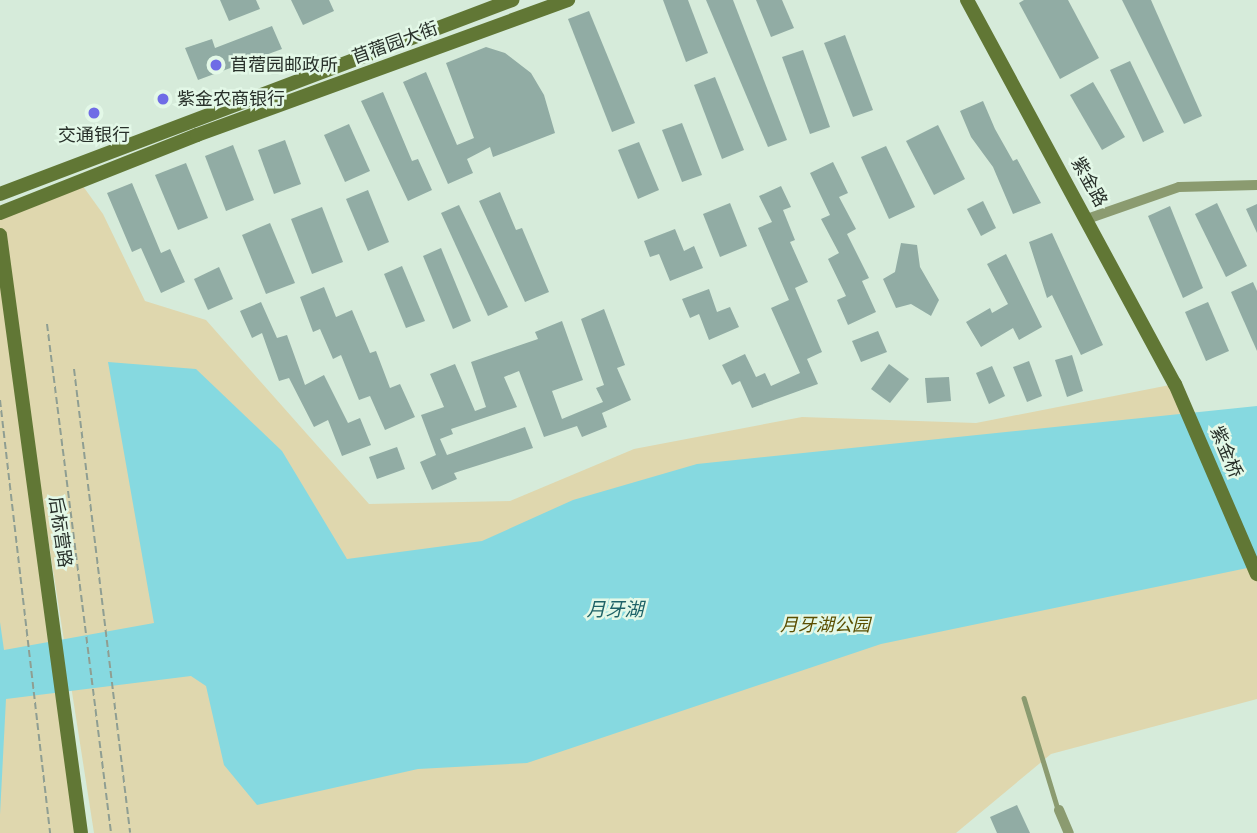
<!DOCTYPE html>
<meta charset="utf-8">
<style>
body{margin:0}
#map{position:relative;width:1257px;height:833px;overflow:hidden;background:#d6ebda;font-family:Merriweather,"Noto Sans SC",serif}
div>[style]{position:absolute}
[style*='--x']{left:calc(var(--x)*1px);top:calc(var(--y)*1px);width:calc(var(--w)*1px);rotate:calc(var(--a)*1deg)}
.green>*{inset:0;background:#dfd7ae}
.water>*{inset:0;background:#86d9e0}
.building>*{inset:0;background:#91aca4}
.path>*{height:2px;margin-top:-1px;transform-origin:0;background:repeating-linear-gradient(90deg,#8f9e92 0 7px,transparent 0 10.5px)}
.lane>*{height:4.5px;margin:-2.25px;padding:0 2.25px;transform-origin:2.25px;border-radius:2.25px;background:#8b9b70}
.street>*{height:10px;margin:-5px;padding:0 5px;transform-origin:5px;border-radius:5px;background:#8b9b70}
.secondary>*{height:14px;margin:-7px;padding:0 7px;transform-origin:7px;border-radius:7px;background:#617735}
.dots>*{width:19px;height:19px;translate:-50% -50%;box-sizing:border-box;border:4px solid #e3f8e7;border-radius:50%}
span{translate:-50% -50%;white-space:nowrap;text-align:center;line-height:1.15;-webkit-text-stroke:5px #e3f8e7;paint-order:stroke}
.street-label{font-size:18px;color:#28302a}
.poi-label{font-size:18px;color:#28302a}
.left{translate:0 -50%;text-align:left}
.park-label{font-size:18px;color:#5a4e00;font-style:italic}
.water-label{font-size:19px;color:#1e6267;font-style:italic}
</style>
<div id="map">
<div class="green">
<div style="clip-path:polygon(80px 182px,103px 214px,145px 301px,206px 320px,369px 504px,510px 501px,634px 449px,802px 417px,976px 423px,1175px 384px,1257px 574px,1257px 699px,1051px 754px,956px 833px,94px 833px,5px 262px,81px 833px,0 833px,0 213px)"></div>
</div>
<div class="water">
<div style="clip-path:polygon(108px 362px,196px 369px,282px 451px,347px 559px,482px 541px,573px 500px,697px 464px,1257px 406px,1257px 566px,881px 644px,527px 763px,418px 769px,257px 805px,224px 765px,206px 686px,191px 676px,6px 699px,0 815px,0 622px,4px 650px,154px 623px)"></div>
</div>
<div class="building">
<div style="clip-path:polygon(220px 0,256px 0,260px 9px,229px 21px)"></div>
<div style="clip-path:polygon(291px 0,329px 0,334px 11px,303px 25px)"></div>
<div style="clip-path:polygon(663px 0,688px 0,708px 53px,686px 62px)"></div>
<div style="clip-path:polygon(706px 0,733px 0,787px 140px,768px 147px)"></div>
<div style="clip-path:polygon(756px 0,782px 0,794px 28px,771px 37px)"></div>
<div style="clip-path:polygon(1024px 0,1068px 0,1099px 58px,1060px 79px,1019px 3px)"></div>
<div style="clip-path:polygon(1122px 0,1151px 0,1202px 116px,1184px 124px)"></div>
<div style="clip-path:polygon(589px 11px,635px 123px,612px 132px,568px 19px)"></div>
<div style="clip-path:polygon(272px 26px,282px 49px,198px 80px,185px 48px,212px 39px,215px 48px)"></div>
<div style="clip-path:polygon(845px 35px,873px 110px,853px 117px,824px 43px)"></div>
<div style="clip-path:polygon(486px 47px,505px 53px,531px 73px,544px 95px,555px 133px,493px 157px,490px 147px,467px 159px,473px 173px,448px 184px,403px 82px,426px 72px,457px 145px,474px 138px,446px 63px)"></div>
<div style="clip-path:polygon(803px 50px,830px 127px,810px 134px,782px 57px)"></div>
<div style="clip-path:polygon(1130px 61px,1164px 132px,1143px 142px,1110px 70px)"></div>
<div style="clip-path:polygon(715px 77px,744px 150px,722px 159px,694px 85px)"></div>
<div style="clip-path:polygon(1093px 82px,1125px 137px,1102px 150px,1070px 95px)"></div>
<div style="clip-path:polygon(383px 92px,412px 161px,418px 159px,432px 190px,408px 201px,361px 101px)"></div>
<div style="clip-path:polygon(983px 101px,995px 129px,1013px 161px,1017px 159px,1041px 203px,1013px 214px,993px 167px,971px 137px,960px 111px)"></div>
<div style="clip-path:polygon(682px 123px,702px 175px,682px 182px,662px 130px)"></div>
<div style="clip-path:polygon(349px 124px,370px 171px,345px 182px,324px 135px)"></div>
<div style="clip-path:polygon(938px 125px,965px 179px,934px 195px,906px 141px)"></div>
<div style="clip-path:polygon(285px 140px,301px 184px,274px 194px,258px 150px)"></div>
<div style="clip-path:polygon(639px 142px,659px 190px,638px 199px,618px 150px)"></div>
<div style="clip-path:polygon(233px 145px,254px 200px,226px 211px,205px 156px)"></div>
<div style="clip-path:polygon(886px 146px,915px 207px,889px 219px,861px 157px)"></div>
<div style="clip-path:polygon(833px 162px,848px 193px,839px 197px,856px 229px,847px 234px,869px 278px,862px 281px,876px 312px,848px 325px,837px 300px,846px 296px,828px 259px,839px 253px,821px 219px,830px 215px,810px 173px)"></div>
<div style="clip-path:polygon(186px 163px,208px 218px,178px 230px,155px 175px)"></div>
<div style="clip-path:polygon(132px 183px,161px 253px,170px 249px,185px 282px,161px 293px,141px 248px,132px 252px,107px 193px)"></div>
<div style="clip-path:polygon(781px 186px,791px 207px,783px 210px,795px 240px,790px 242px,808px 282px,795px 288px,822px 352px,807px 359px,818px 384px,752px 408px,740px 381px,732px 385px,722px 365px,745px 354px,756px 377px,765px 373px,771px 386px,800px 373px,771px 308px,789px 300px,758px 228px,772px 222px,759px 196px)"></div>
<div style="clip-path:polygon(368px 190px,389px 242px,368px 251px,346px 199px)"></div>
<div style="clip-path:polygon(500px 192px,516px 230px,522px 228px,549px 292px,525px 302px,479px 201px)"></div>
<div style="clip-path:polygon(983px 201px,996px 228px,981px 236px,967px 209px)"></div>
<div style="clip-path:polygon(730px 203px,747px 246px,720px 257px,703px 214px)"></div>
<div style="clip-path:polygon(1217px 203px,1247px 266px,1226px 277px,1195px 214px)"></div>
<div style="clip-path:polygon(1257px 204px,1257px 233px,1246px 209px)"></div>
<div style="clip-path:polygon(459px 205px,508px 307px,488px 316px,441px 213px)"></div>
<div style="clip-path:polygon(1170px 206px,1203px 288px,1183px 298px,1148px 216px)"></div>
<div style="clip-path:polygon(322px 207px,343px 262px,312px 274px,291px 219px)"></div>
<div style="clip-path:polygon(270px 223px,295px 283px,266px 294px,242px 235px)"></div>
<div style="clip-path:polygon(675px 229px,684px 251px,694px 246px,703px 268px,670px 281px,659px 254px,650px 257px,644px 241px)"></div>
<div style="clip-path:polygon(1052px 233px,1103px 345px,1081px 355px,1052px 295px,1047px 298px,1029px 242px)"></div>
<div style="clip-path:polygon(901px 243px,917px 245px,920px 267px,939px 300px,931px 316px,911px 304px,896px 308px,883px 279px,895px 272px)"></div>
<div style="clip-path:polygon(441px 248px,471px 321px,453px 329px,423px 256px)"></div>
<div style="clip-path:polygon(1006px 254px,1042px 327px,1019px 340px,1013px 328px,981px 347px,966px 322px,990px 308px,992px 313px,1008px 304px,987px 264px)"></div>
<div style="clip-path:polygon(402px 266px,425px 321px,406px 328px,384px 274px)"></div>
<div style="clip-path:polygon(219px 267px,233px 299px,208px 310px,194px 279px)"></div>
<div style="clip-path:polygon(1253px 282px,1257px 291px,1257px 351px,1231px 292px)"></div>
<div style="clip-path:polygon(324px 287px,336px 317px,352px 310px,370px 353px,376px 351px,390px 388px,400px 384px,415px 417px,385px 430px,370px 396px,359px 400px,341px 355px,333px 359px,320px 329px,313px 332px,300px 297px)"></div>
<div style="clip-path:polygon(709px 289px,717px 312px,730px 307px,739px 327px,709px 340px,699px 314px,690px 318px,682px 299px)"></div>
<div style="clip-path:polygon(261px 302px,277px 338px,287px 335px,305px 385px,324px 375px,348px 423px,360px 418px,371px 445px,342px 456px,328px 420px,314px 427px,289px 378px,279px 381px,262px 333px,252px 338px,240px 311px)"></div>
<div style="clip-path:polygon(1208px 302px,1229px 351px,1206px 361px,1185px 312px)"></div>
<div style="clip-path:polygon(604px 309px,625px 365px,617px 368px,631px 400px,602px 413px,607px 427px,582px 437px,577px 426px,544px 437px,519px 371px,504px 377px,517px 407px,451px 429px,453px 434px,440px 439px,447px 455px,525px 427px,533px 448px,454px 473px,457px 479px,432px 490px,420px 462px,436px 455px,421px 415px,444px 407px,430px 374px,455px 364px,475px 411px,486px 407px,471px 362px,538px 339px,535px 332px,562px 321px,583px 380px,552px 391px,562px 419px,603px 402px,596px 388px,604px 385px,581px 319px)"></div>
<div style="clip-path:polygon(878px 331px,887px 352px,861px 362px,852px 341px)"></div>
<div style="clip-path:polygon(1072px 355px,1083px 391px,1067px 397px,1055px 360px)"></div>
<div style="clip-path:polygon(1029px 361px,1042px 396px,1027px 402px,1013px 367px)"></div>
<div style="clip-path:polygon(889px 364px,909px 379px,890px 403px,871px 389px)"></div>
<div style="clip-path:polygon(992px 366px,1005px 396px,989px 404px,976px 373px)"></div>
<div style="clip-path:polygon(949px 377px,951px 401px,927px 403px,925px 378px)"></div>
<div style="clip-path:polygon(397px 447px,405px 469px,377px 479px,369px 457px)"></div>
<div style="clip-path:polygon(1017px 805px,1030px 833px,997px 833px,990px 817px)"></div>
</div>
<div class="path">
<div style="--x:47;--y:324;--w:513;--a:82.83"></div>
<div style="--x:74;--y:369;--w:467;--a:83.1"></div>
<div style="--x:0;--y:400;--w:436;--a:83.4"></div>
</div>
<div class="lane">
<div style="--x:1024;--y:698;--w:116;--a:73"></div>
</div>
<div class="street">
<div style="--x:1087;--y:219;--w:97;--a:-19.2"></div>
<div style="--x:1179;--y:187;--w:78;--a:-1.5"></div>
<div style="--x:1059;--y:810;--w:25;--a:67"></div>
</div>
<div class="secondary">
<div style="--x:967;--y:0;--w:437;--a:61.6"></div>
<div style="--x:1175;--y:384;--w:207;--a:66.7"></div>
<div style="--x:0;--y:194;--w:548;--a:-20.75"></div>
<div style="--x:0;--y:213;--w:212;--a:-21.6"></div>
<div style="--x:197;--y:135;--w:395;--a:-20"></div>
<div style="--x:0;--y:235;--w:603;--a:82.29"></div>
</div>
<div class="dots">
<div style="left:216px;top:65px;background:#6f6ce6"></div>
<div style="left:163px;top:99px;background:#6f6ce6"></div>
<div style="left:94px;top:113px;background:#6f6ce6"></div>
</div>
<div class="street-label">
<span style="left:395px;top:43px;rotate:-20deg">苜蓿园大街</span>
<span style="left:1089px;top:182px;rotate:61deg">紫金路</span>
<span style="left:1226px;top:452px;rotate:67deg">紫金桥</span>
<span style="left:60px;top:532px;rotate:82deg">后标营路</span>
</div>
<div class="poi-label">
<span class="left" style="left:230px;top:65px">苜蓿园邮政所</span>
<span class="left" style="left:177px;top:99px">紫金农商银行</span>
<span style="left:94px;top:135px">交通银行</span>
</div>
<div class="park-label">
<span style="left:825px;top:625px">月牙湖公园</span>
</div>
<div class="water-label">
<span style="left:615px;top:610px">月牙湖</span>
</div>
</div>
